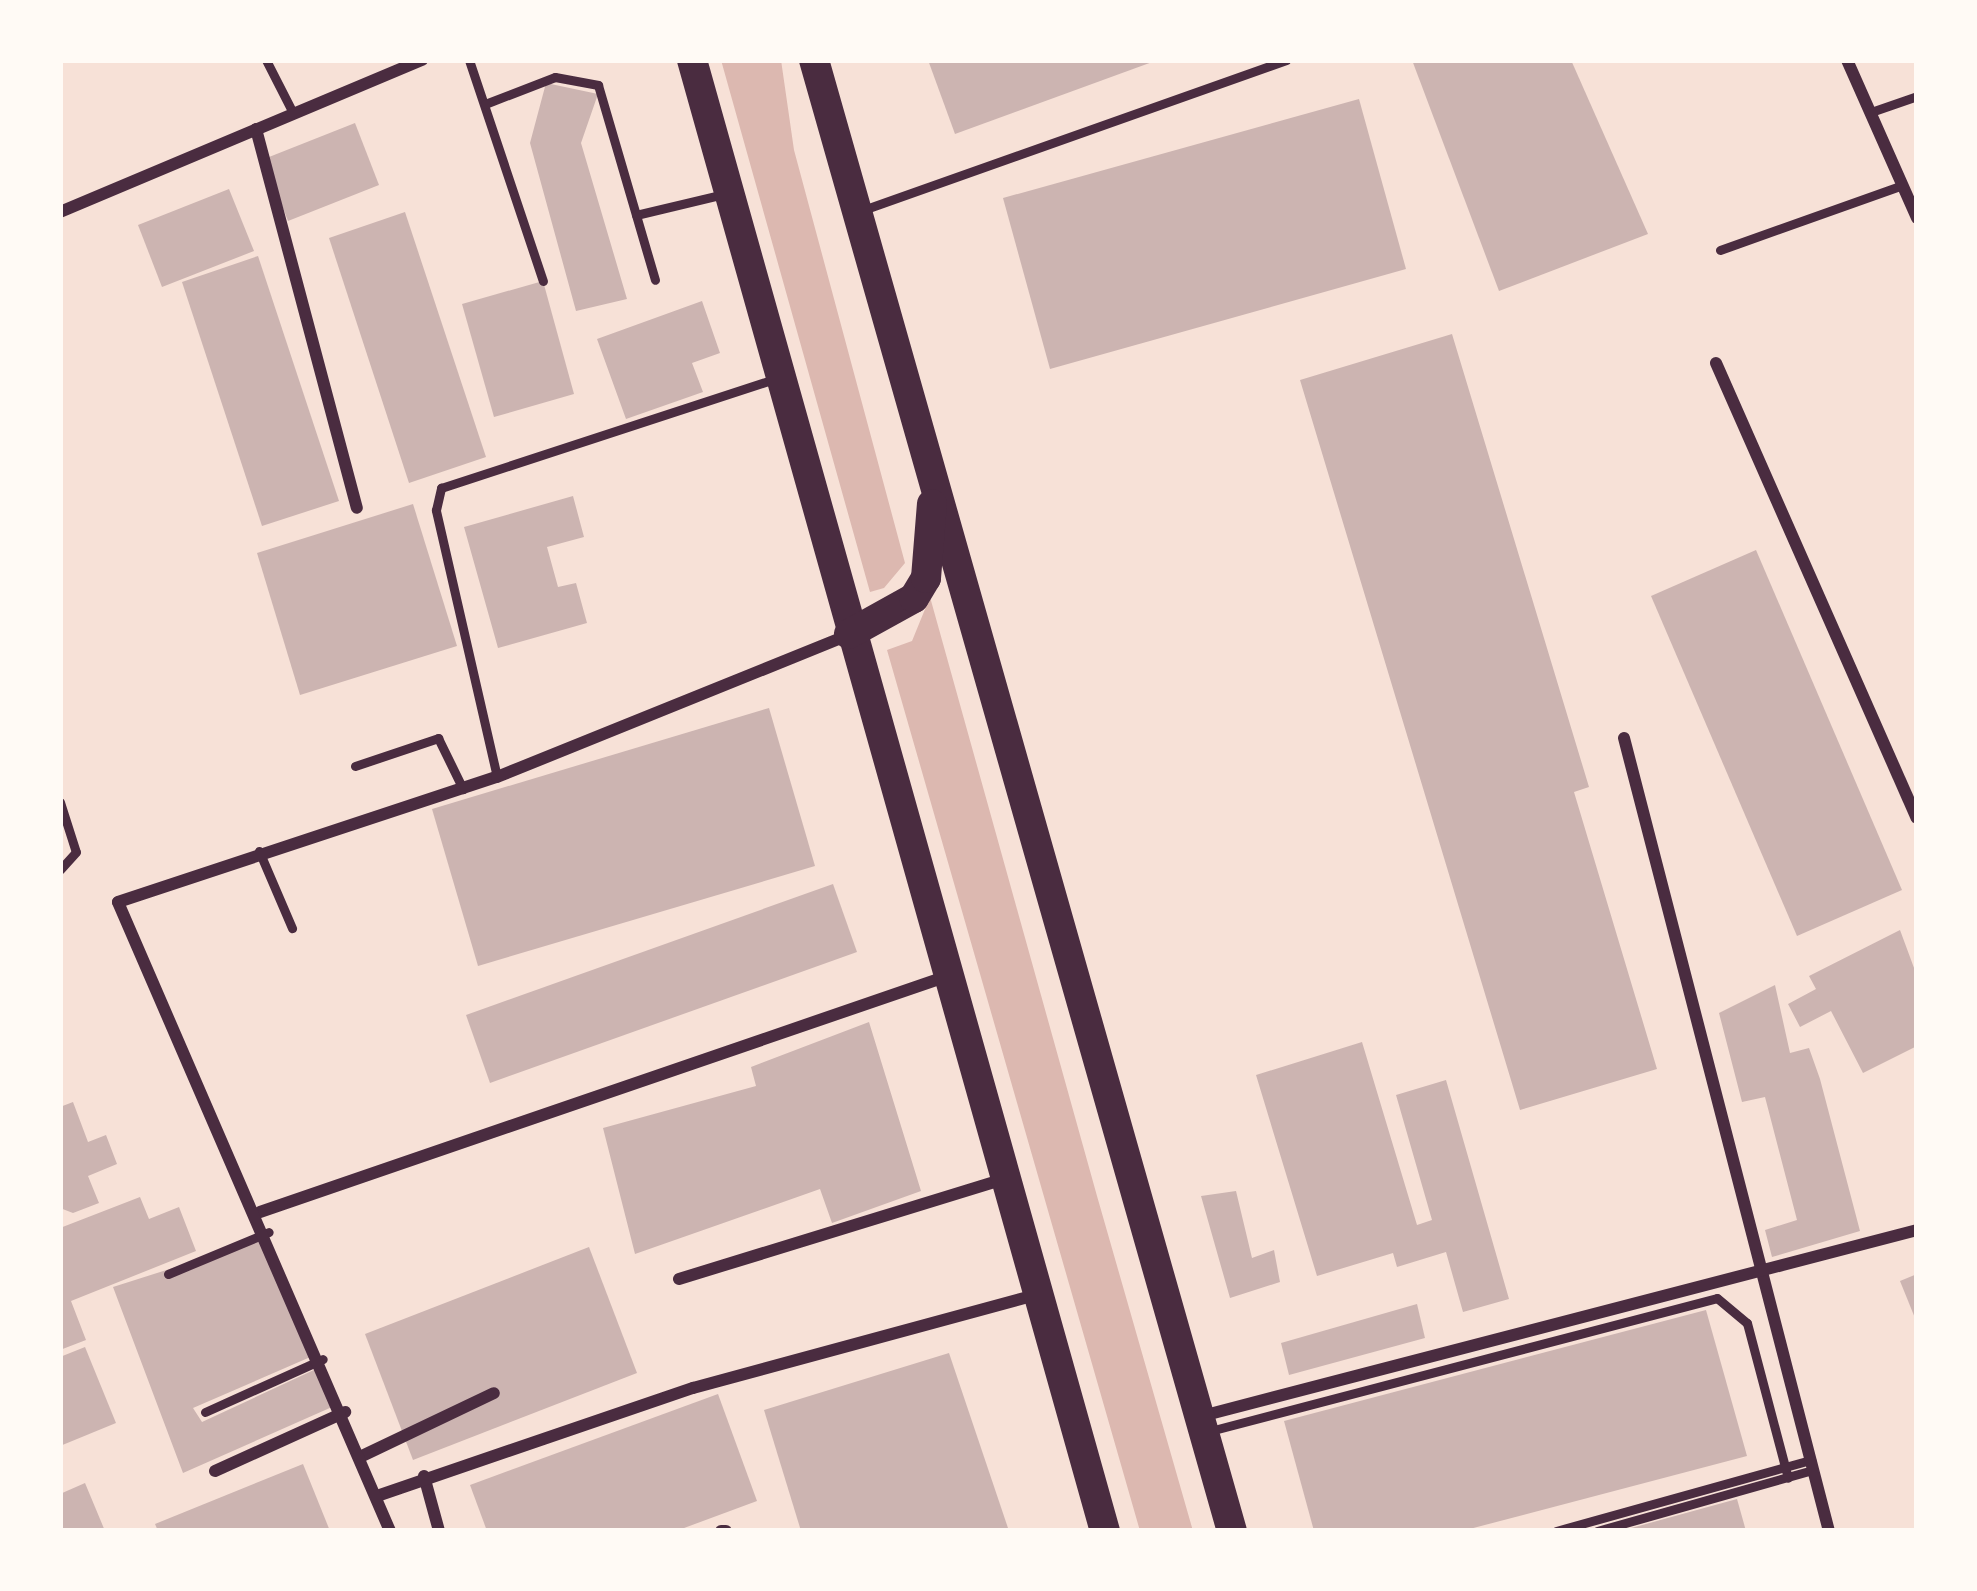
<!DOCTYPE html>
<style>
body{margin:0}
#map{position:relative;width:1977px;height:1591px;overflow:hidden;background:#f7e1d7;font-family:"IBM Plex Serif",serif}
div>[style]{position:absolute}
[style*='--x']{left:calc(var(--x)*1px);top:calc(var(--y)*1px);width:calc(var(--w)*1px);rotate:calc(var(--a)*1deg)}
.water>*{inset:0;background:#dcb8b0}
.building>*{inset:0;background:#ccb4b1}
.service>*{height:9px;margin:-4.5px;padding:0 4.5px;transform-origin:4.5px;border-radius:4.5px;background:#4a2c40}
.minor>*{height:12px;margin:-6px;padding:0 6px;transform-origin:6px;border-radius:6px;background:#4a2c40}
.primary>*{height:30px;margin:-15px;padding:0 15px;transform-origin:15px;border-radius:15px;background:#4a2c40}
span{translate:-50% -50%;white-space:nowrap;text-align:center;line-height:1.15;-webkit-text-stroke:9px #fffaf5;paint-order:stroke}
.frame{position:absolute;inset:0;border:63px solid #fffaf5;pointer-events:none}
</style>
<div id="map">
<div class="water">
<div style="clip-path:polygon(721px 60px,781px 60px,794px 150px,905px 563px,884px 588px,870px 592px)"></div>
<div style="clip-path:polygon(930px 597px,1097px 1196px,1193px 1531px,1140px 1531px,887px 650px,912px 641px)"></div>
</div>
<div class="building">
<div style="clip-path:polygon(928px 60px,1155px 60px,1155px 61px,955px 134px)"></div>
<div style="clip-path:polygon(1412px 60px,1571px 60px,1648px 234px,1499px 291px)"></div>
<div style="clip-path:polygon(546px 83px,598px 94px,581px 143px,627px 299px,576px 311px,530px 143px)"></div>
<div style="clip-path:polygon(1359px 99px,1406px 269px,1050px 369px,1003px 198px)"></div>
<div style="clip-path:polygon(355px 123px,379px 185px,288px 221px,264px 159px)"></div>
<div style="clip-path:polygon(229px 189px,254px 251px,162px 287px,138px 225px)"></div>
<div style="clip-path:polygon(405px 212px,486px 457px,409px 483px,329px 238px)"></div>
<div style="clip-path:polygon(258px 256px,339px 501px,262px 526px,182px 282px)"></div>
<div style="clip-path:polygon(543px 281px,574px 394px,494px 417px,462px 304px)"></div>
<div style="clip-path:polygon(702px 301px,720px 353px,692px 363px,703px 392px,626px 419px,597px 339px)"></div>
<div style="clip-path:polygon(1452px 334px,1589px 787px,1574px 792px,1657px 1069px,1520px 1110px,1300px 380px)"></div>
<div style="clip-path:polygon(573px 496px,584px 537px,547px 547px,558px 587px,576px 583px,587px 623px,498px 648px,464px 527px)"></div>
<div style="clip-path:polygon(413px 504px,457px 646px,300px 695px,257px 553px)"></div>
<div style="clip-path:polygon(1756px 550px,1902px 890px,1797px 936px,1651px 596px)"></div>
<div style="clip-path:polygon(769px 708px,815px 866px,478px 966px,432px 809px)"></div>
<div style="clip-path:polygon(833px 884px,857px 952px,490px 1083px,466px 1015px)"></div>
<div style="clip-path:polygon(1900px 930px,1917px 976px,1917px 1046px,1863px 1073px,1831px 1011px,1800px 1027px,1788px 1004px,1816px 989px,1809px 976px)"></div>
<div style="clip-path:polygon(1775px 985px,1790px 1053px,1809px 1048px,1820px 1079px,1860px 1231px,1772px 1257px,1765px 1230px,1797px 1220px,1765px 1097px,1742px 1102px,1719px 1013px)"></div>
<div style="clip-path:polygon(869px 1022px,921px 1191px,832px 1223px,820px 1189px,635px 1254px,603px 1128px,756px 1086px,751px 1067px)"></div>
<div style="clip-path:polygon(1362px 1042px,1417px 1225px,1432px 1220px,1396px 1095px,1446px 1080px,1509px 1299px,1463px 1312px,1446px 1252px,1397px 1267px,1393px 1253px,1317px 1276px,1256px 1075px)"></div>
<div style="clip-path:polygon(73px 1102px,88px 1142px,106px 1135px,117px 1164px,88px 1176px,99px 1203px,73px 1213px,60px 1208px,60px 1107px)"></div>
<div style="clip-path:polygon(1236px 1191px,1252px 1258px,1274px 1250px,1280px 1282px,1230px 1298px,1201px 1196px)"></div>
<div style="clip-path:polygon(140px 1197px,149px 1219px,179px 1207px,196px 1251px,71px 1301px,86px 1340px,60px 1350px,60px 1228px)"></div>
<div style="clip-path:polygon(264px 1239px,315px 1355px,193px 1408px,202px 1422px,316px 1369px,332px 1407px,183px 1473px,113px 1287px)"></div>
<div style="clip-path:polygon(589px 1247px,637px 1373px,413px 1460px,365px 1334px)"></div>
<div style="clip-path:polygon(1917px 1274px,1917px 1323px,1900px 1281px)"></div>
<div style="clip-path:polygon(1417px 1304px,1425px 1338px,1289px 1375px,1281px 1343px)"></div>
<div style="clip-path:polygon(1706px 1310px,1747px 1456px,1462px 1531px,1314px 1531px,1284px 1421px)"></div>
<div style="clip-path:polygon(85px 1347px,116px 1423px,60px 1446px,60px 1357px)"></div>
<div style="clip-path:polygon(949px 1353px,1009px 1531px,801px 1531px,764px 1410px)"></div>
<div style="clip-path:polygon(718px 1394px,757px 1501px,676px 1531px,487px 1531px,470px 1485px)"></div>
<div style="clip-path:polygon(303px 1464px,330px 1531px,158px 1531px,155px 1524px)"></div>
<div style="clip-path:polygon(85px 1483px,105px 1531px,60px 1531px,60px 1494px)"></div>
<div style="clip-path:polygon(1737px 1499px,1746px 1531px,1624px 1531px,1624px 1530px)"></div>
</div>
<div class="service">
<div style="--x:266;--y:60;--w:59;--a:63"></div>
<div style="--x:469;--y:60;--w:233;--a:71.5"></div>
<div style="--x:485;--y:104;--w:75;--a:-21.1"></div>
<div style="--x:555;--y:77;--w:44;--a:10.5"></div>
<div style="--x:598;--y:85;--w:203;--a:73.7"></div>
<div style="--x:1871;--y:112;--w:49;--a:-19.2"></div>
<div style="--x:863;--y:210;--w:449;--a:-19.5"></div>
<div style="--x:636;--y:215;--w:90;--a:-13.4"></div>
<div style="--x:1720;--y:250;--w:194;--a:-19.6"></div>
<div style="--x:355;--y:766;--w:88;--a:-18.6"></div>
<div style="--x:438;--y:738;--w:57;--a:63.9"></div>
<div style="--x:497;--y:777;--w:274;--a:-102.9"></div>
<div style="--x:436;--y:510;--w:23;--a:-77"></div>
<div style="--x:441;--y:488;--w:350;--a:-18.1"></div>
<div style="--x:60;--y:802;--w:52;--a:72.3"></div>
<div style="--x:76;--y:852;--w:24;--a:132"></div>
<div style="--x:259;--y:851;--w:84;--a:66.8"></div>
<div style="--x:168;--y:1274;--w:109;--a:-22.6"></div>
<div style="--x:205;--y:1412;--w:129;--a:-24.2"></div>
<div style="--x:1210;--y:1431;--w:524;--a:-14.7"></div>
<div style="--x:1717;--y:1298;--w:39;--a:40"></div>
<div style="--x:1747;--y:1323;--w:160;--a:75.2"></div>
<div style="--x:1556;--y:1531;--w:265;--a:-15.6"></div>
<div style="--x:1597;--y:1531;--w:224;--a:-15.8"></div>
</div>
<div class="minor">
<div style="--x:1847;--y:60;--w:173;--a:66.1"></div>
<div style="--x:256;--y:129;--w:392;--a:75.1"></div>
<div style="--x:60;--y:212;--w:393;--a:-22.8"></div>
<div style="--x:1716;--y:363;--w:497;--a:66.2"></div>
<div style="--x:1624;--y:738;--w:819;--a:75.51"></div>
<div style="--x:260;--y:1212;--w:724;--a:-18.94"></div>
<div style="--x:679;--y:1279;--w:341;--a:-17.1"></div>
<div style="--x:1202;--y:1416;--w:739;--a:-14.58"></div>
<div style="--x:362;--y:1456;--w:146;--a:-25.5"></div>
<div style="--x:215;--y:1471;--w:143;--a:-24.4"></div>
<div style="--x:424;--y:1476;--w:57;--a:74.7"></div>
<div style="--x:377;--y:1496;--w:334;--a:-18.9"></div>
<div style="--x:693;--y:1388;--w:354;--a:-15.2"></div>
<div style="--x:390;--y:1531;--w:685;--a:-113.39"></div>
<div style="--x:118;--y:902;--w:399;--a:-18.3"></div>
<div style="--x:497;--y:777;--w:379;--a:-22"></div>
<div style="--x:721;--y:1531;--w:5;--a:0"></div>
</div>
<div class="primary">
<div style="--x:692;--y:60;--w:1528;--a:74.32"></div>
<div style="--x:814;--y:60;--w:1529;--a:74.14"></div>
<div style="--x:849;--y:634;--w:74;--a:-29"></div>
<div style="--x:914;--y:598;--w:23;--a:-59"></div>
<div style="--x:926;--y:578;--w:74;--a:-85.4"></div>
</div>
<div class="frame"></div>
</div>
